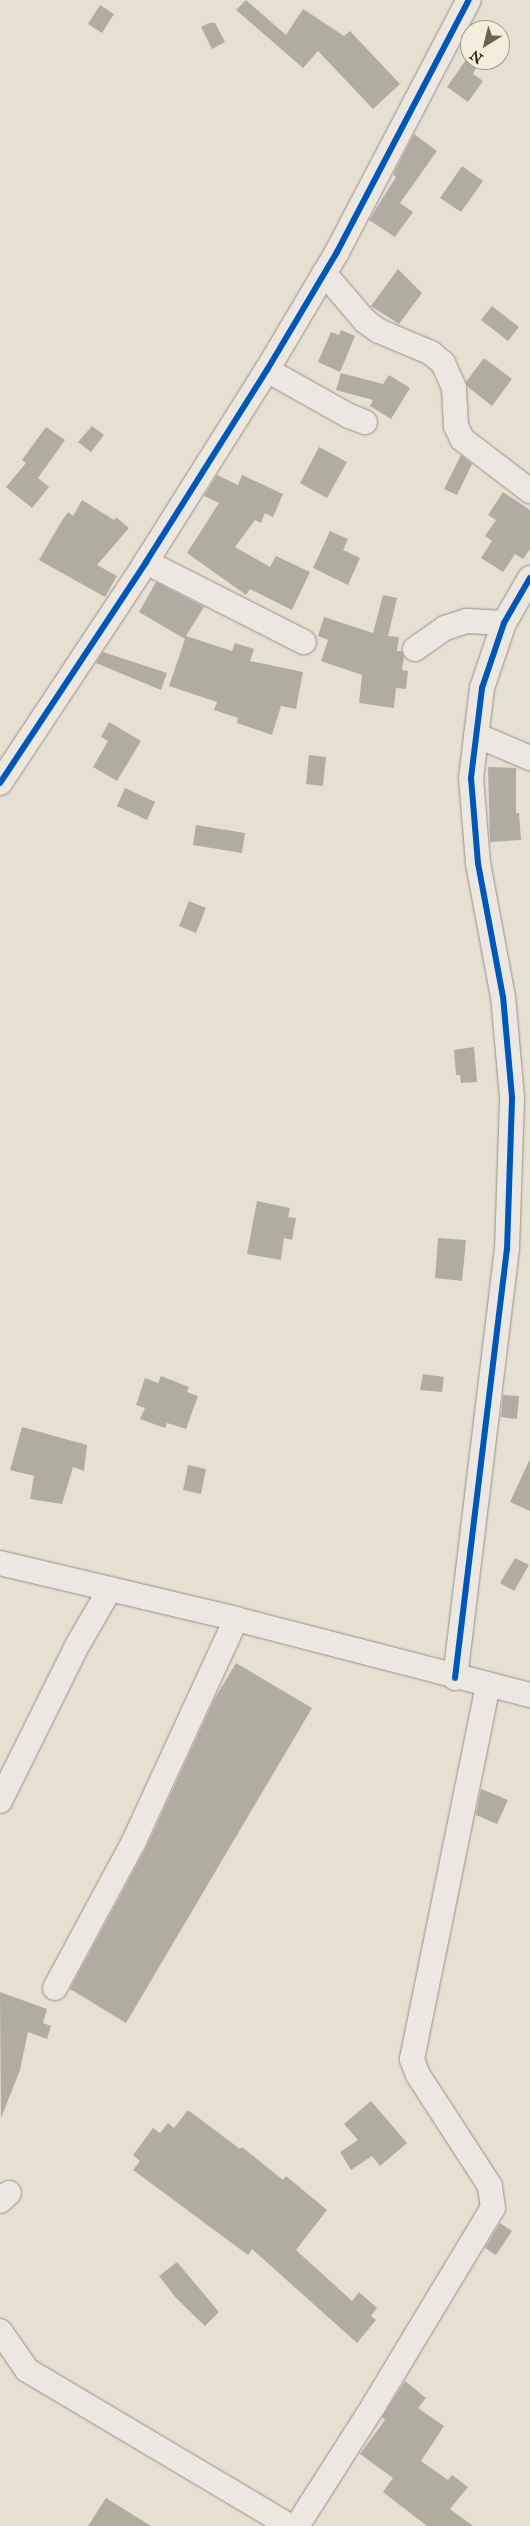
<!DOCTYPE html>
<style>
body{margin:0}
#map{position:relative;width:530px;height:2526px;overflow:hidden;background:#e6e0d2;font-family:"IM FELL Great Primer",serif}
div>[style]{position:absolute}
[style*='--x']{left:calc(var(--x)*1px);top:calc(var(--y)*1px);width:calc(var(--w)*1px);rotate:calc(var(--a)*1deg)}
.building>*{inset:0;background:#b1aca0}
.roads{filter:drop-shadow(0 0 1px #958f84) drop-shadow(0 0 1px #958f84)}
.minor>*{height:24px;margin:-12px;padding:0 12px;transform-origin:12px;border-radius:12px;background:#ece8e1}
.cycleway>*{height:6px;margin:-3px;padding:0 3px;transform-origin:3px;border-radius:3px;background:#0057b8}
span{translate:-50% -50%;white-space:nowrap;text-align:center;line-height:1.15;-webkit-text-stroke:5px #f4eddd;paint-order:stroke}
.north{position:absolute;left:460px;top:20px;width:50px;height:50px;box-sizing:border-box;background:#f4eddd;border:1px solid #a59a87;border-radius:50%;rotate:216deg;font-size:14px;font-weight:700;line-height:20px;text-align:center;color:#2f1e06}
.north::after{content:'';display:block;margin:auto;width:18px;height:22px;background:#6f624d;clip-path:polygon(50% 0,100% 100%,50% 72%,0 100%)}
</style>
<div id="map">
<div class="building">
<div style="clip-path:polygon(246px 0,286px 35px,303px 9px,344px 36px,350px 31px,400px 84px,373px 109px,318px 51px,303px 68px,236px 10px)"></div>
<div style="clip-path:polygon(100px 5px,114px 14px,102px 33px,88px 24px)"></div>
<div style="clip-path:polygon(209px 23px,215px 23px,225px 42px,212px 49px,201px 27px)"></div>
<div style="clip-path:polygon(470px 54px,470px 60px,480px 60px,473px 74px,483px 81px,468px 102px,447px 87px)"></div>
<div style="clip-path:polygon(414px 134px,437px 151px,400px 203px,413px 212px,395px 237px,369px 220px,396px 177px,393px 175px)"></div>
<div style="clip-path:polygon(462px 166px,483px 181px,461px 212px,440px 198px)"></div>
<div style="clip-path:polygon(398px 269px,422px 293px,399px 324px,371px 306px)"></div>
<div style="clip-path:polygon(492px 306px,519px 327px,508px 341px,481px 320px)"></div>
<div style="clip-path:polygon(341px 330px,355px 336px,340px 372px,318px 362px,331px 332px,339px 335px)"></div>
<div style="clip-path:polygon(484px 358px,512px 379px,492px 406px,468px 387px,466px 382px)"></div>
<div style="clip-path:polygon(341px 373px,383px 384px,389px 375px,410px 388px,391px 419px,370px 406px,373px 400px,336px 390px)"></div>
<div style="clip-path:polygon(92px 426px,104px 435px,91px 452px,78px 442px)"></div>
<div style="clip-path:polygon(46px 427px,65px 440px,38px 478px,49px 487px,32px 508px,6px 487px,26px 463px,22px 460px)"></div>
<div style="clip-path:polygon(319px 447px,347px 462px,327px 498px,300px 483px)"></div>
<div style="clip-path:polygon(461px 455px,472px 464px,457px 495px,444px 489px)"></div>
<div style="clip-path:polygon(217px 475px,238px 485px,242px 475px,283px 494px,273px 517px,265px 513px,261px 523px,255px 520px,235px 547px,270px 567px,276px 556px,310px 572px,292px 610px,250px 589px,246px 595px,187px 553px,219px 503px,204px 496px)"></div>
<div style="clip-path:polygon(503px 492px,530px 510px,530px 549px,523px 559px,515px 554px,503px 572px,481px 558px,492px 541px,485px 536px,496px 520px,488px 515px)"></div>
<div style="clip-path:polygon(82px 500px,114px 520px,116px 517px,129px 528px,97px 565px,117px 576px,105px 597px,39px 560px,61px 522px,68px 512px,73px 516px)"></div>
<div style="clip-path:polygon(330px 531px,348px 539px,343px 550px,360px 558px,348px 585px,313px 568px)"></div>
<div style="clip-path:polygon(156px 582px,204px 607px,186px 636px,232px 651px,235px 643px,254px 649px,250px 661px,303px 672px,296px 709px,281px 706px,272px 735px,237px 723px,238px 718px,214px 710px,217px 702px,169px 686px,185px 639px,139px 612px)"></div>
<div style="clip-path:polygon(383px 595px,397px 598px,388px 636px,399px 637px,397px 651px,402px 651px,404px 657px,402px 670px,408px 671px,406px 689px,396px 688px,394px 708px,359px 703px,362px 675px,321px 661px,328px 640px,318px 636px,324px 617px,373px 633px)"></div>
<div style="clip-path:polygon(103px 652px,167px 673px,161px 690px,96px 663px)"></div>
<div style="clip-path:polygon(109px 722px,141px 741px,117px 781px,93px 767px,108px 741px,101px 737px)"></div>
<div style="clip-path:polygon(309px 755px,326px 757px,323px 786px,306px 784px)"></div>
<div style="clip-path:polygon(488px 767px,516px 768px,516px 813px,519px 813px,521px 840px,490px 842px)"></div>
<div style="clip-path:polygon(125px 788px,155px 802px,147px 820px,117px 806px)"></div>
<div style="clip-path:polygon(196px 825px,245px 833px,242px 853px,193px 845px)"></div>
<div style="clip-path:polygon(189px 901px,206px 908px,196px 933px,179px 926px)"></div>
<div style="clip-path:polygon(474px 1047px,477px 1082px,461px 1083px,460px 1075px,456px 1075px,454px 1050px)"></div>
<div style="clip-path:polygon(257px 1201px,290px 1208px,288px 1217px,296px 1218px,292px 1240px,284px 1238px,281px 1260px,247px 1254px)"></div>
<div style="clip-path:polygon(438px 1238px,466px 1240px,462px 1281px,435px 1278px)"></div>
<div style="clip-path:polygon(423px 1374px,444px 1377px,442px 1392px,420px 1390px)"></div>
<div style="clip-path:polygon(161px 1376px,189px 1387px,187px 1392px,198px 1396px,186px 1429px,167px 1423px,165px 1428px,140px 1419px,145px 1408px,136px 1405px,145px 1378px,158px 1383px)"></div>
<div style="clip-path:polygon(503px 1395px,519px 1396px,517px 1419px,501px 1417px)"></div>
<div style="clip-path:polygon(22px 1427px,87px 1445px,84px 1471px,73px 1467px,62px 1504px,30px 1499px,34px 1476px,10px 1470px)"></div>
<div style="clip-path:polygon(530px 1459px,530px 1511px,510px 1502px)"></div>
<div style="clip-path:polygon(188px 1465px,206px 1469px,201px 1494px,183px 1490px)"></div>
<div style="clip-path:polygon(515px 1558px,529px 1565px,514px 1591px,500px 1583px)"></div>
<div style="clip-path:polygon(236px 1663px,312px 1708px,126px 2023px,70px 1989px,146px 1848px,215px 1698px)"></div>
<div style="clip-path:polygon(481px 1789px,508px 1800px,497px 1824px,476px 1815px)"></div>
<div style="clip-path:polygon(0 1992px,47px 2009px,43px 2023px,51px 2026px,47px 2039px,28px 2032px,20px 2070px,1px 2118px)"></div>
<div style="clip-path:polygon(371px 2101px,407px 2143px,380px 2166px,372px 2156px,351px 2170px,340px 2152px,358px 2140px,344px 2124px)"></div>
<div style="clip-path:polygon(188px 2110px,240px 2149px,242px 2147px,283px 2180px,286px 2176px,327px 2210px,296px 2250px,352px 2301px,359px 2292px,377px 2308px,371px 2316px,376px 2320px,357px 2343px,252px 2249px,248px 2255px,133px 2170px,140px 2161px,133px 2155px,153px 2128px,160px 2133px,168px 2123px,174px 2128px)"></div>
<div style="clip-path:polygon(500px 2223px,512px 2231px,496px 2255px,485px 2248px)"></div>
<div style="clip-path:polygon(177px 2262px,219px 2312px,205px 2326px,176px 2298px,159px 2276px)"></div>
<div style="clip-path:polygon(405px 2381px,426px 2398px,418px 2408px,444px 2426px,421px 2461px,448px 2480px,452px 2475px,468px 2487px,450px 2509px,473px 2526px,427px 2526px,383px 2492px,393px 2478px,360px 2454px,385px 2420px,382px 2417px)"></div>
<div style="clip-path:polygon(106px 2498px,151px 2526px,88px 2526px)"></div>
</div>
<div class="roads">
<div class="minor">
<div style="--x:324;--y:273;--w:63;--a:49.5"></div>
<div style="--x:365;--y:321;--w:17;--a:36"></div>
<div style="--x:379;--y:331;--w:56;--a:22.9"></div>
<div style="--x:431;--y:353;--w:16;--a:40"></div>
<div style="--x:443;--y:363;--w:27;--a:66"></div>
<div style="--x:454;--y:388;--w:38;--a:87"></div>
<div style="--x:456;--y:426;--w:14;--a:65"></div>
<div style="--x:462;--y:439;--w:86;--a:37.4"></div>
<div style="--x:267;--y:370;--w:94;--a:29.3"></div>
<div style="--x:349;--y:416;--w:17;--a:21"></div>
<div style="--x:146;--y:562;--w:177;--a:26.9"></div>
<div style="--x:415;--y:649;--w:37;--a:-35"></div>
<div style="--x:445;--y:628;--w:23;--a:-18"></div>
<div style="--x:467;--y:621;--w:37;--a:3"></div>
<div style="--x:476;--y:735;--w:59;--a:23.1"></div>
<div style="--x:0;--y:783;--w:265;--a:-56.5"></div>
<div style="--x:146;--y:562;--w:227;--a:-57.8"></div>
<div style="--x:267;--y:370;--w:137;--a:-59.3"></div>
<div style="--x:337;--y:252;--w:284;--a:-62.4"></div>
<div style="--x:0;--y:1563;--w:243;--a:13.3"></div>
<div style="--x:236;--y:1619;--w:304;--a:14.5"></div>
<div style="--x:455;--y:1678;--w:431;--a:-83.1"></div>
<div style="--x:507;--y:1250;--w:153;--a:-88.1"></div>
<div style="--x:512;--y:1097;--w:100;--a:-95.1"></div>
<div style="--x:503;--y:997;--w:136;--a:-100.6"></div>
<div style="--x:478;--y:863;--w:85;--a:-94.7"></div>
<div style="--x:471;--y:778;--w:91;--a:-83"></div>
<div style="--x:482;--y:688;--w:69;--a:-71.3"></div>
<div style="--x:504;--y:623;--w:52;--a:-60"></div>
<div style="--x:0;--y:1801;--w:175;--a:-63.6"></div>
<div style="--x:78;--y:1644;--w:64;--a:-59.8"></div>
<div style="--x:55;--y:1988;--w:167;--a:-61.7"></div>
<div style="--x:134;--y:1841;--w:244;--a:-65.3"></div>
<div style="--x:0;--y:2201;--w:12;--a:-42"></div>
<div style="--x:0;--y:2331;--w:47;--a:55.3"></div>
<div style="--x:27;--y:2370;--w:306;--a:30.7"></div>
<div style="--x:297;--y:2526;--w:143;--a:-57.5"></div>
<div style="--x:374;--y:2405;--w:230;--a:-58.9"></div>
<div style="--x:493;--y:2208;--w:22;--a:-98"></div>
<div style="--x:490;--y:2186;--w:132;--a:-123"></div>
<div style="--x:418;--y:2075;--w:17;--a:-111"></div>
<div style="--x:412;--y:2059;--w:381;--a:-78.5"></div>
</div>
</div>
<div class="cycleway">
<div style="--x:0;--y:783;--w:265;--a:-56.5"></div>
<div style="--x:146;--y:562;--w:227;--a:-57.8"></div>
<div style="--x:267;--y:370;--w:137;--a:-59.3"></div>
<div style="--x:337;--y:252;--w:284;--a:-62.4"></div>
<div style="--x:455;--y:1678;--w:431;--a:-83.1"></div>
<div style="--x:507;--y:1250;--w:153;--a:-88.1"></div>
<div style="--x:512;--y:1097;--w:100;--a:-95.1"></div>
<div style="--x:503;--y:997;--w:136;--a:-100.6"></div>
<div style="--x:478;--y:863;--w:85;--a:-94.7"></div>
<div style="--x:471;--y:778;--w:91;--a:-83"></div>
<div style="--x:482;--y:688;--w:69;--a:-71.3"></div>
<div style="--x:504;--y:623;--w:52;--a:-60"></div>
</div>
<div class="north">N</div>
</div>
